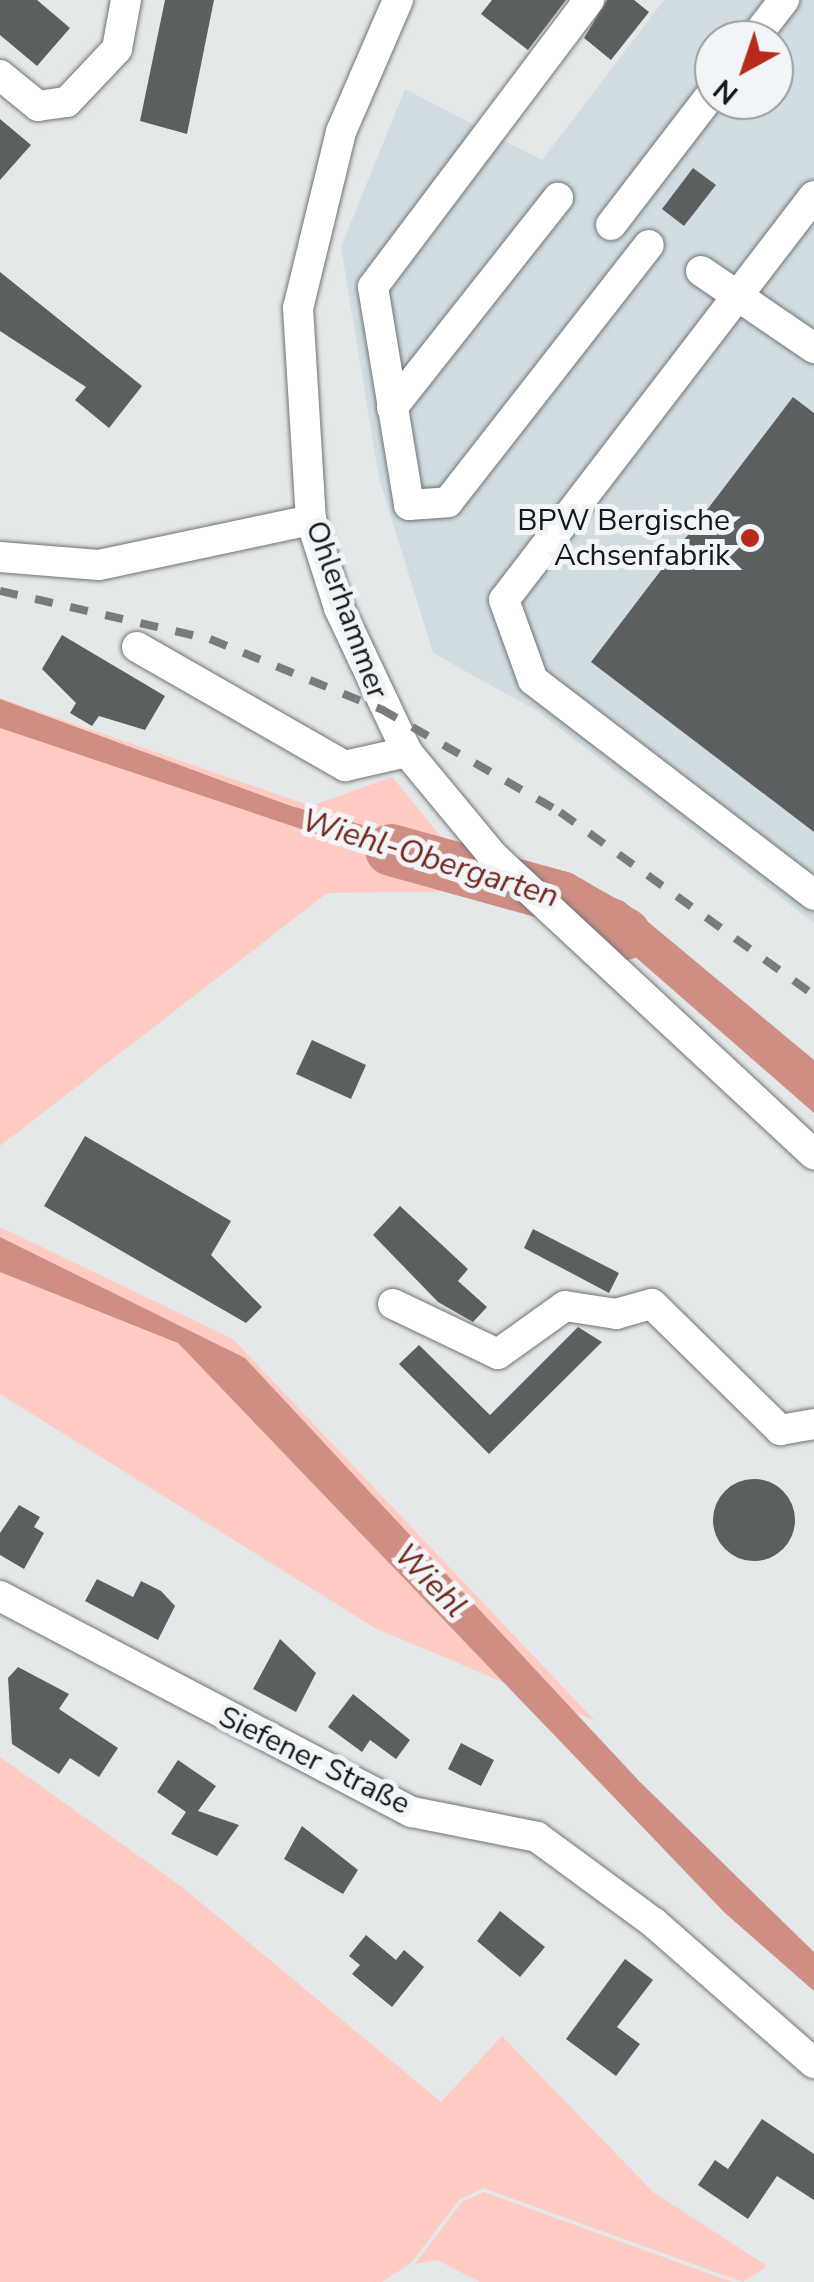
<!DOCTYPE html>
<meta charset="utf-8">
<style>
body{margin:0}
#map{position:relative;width:814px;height:2282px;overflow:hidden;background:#e4e8e9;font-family:"Nunito Sans",sans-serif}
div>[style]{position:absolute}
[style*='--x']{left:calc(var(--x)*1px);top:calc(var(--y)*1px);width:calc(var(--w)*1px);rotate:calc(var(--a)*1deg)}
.built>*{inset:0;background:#d1dde2}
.green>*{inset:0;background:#ffcbc2}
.water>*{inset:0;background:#ce8e83}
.river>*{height:52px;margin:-26px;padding:0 26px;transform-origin:26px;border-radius:26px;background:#ce8e83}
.building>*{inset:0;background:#5b5f60}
.round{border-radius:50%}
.roads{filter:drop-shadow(0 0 2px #6f7374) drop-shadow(0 0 2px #6f7374)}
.minor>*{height:30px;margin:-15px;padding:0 15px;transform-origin:15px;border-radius:15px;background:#fff}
.rail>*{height:8px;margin-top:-4px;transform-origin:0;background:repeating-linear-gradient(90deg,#797c7c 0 18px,transparent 0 36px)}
.dots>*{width:28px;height:28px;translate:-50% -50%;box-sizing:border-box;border:5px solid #f1f5f7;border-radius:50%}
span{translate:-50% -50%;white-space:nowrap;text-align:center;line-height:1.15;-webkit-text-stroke:10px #f1f5f7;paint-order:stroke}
.poi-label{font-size:30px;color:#161717}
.right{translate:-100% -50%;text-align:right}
.street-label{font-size:30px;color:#161717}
.water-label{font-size:32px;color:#73271c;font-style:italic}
.north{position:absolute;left:694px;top:20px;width:100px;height:100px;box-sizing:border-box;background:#f1f5f7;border:2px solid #999c9d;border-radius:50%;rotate:220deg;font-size:28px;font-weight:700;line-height:40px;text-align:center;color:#161717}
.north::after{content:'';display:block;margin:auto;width:35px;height:45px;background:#b82a1a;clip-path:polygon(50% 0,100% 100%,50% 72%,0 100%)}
</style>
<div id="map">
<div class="built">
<div style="clip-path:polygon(evenodd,664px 0,814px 0,814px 923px,537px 711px,433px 653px,379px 478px,341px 247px,405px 89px,542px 160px,664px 0,714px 40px,774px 40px,774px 100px,714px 100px,714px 40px)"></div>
</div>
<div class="green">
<div style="clip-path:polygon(0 698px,311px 806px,392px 777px,486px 891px,327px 893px,0 1146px)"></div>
<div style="clip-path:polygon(0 1227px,233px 1339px,595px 1721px,375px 1628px,0 1394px)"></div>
<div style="clip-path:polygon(0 1757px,182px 1887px,441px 2102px,502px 2036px,653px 2192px,767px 2266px,743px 2282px,483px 2188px,459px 2200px,411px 2263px,382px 2282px,0 2282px)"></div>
<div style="clip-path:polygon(484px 2192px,732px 2282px,480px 2282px,437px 2260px,415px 2264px,462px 2202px)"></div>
</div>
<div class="water">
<div style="clip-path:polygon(0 699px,291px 806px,446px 847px,486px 891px,0 728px)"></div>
<div style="clip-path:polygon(538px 872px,623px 901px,814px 1060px,814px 1113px)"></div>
<div style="clip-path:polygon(0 1237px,245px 1358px,639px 1781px,814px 1952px,814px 1991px,725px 1913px,178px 1343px,0 1272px)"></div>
</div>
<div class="river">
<div style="--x:391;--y:850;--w:176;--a:15.5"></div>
<div style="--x:561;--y:897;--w:74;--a:30"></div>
</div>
<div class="building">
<div style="clip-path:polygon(0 0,37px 0,70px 28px,37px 66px,0 35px)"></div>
<div style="clip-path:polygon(165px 0,214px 0,187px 134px,140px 121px)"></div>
<div style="clip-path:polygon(492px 0,566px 0,528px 50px,481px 14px)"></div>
<div style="clip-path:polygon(607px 0,634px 0,649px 12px,611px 60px,584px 38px)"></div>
<div style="clip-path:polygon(0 119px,31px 145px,0 180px)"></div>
<div style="clip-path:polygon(693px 168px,716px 185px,684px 226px,662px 209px)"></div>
<div style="clip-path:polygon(0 272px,142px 386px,109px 428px,75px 400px,86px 387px,0 331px)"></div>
<div style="clip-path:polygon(793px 397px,814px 413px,814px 832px,591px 662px)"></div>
<div style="clip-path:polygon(62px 635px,165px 696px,145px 730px,99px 716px,92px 726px,70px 713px,76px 703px,42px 669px)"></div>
<div style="clip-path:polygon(312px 1040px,366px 1065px,351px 1099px,296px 1074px)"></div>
<div style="clip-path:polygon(85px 1136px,231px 1221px,211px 1255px,262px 1307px,246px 1323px,44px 1206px)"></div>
<div style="clip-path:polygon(400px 1206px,468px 1269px,458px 1281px,487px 1307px,473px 1322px,438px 1302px,373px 1235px)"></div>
<div style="clip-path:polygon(533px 1229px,619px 1273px,609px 1293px,524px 1248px)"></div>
<div style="clip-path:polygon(578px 1327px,602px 1342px,489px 1454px,399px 1364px,419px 1345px,490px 1415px)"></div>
<div class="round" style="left:713px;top:1479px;width:82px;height:82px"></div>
<div style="clip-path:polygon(19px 1505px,40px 1517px,34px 1527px,44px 1533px,24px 1569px,0 1555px,0 1533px)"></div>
<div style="clip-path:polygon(97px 1579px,133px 1597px,141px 1581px,161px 1591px,175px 1606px,158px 1640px,85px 1601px)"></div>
<div style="clip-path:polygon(280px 1639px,316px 1673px,296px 1712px,253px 1689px)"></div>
<div style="clip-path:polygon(18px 1667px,69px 1694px,59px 1709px,118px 1748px,99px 1777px,70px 1758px,59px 1774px,12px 1744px,8px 1678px)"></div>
<div style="clip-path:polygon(353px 1694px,410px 1740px,396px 1759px,370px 1740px,362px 1752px,328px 1727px)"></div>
<div style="clip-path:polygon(461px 1743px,494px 1760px,481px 1786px,448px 1769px)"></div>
<div style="clip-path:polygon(178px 1760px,216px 1786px,198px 1811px,239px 1825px,217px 1856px,171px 1834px,186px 1812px,157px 1792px)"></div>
<div style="clip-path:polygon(302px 1826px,358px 1870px,343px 1894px,284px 1859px)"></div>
<div style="clip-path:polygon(500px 1911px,545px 1947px,520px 1977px,477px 1941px)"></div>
<div style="clip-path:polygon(366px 1935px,396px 1960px,404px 1950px,424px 1967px,392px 2007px,352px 1974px,360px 1965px,349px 1956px)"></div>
<div style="clip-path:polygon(625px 1959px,653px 1980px,617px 2027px,640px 2044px,616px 2076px,566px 2039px)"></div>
<div style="clip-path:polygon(762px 2119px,814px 2154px,814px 2200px,777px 2176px,748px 2219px,698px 2185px,715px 2160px,728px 2169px)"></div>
</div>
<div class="roads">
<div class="minor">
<div style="--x:398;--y:0;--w:144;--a:113.4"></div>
<div style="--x:341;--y:132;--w:181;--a:103.7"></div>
<div style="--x:298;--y:308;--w:212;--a:86.5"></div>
<div style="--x:311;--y:520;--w:92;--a:72.3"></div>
<div style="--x:339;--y:608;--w:159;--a:64.7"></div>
<div style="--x:407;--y:752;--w:136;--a:50.4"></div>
<div style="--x:494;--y:857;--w:437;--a:42.9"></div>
<div style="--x:589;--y:0;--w:359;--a:127"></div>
<div style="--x:373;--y:287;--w:221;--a:80.6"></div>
<div style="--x:409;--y:505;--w:39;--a:-4"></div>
<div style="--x:448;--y:502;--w:326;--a:-52"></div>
<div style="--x:753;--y:40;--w:51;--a:-52.2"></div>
<div style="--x:0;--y:75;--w:49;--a:39.2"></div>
<div style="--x:38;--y:106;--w:29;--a:-8"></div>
<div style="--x:67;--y:102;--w:73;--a:-46.7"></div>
<div style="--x:117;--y:49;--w:50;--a:-79.6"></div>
<div style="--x:814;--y:196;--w:509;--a:127.5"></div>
<div style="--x:504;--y:600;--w:85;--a:70.1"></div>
<div style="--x:533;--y:680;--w:354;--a:37.4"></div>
<div style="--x:611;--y:225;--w:169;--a:-52.5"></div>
<div style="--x:701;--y:271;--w:137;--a:34.3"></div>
<div style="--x:392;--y:408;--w:268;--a:-51.7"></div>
<div style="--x:0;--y:557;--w:99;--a:4.6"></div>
<div style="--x:99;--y:565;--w:217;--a:-12"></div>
<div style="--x:137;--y:647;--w:240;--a:29.8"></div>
<div style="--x:345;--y:766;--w:64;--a:-12.7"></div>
<div style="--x:393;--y:1304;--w:116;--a:25.5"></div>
<div style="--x:498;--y:1354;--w:82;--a:-35.6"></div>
<div style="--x:565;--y:1306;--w:52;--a:8.9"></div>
<div style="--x:616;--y:1314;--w:37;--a:-16"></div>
<div style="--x:652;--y:1304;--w:180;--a:44.5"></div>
<div style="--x:780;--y:1430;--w:35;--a:-10"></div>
<div style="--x:0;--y:1596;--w:465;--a:27.7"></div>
<div style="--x:412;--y:1812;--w:127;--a:11.3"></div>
<div style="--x:537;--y:1837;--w:145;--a:36.3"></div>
<div style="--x:654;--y:1923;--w:213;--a:41.2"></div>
</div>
</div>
<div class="rail">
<div style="--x:0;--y:591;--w:215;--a:12.9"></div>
<div style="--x:210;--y:639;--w:185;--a:22.3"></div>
<div style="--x:381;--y:709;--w:207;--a:29.9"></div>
<div style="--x:560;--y:812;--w:313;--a:35.8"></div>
</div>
<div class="dots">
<div style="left:750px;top:538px;background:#b82a1a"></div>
</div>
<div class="poi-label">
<span class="right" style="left:730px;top:538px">BPW Bergische<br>Achsenfabrik</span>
</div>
<div class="street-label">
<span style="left:346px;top:610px;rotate:70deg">Ohlerhammer</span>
<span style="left:314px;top:1761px;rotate:26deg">Siefener Straße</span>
</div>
<div class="water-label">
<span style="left:430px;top:859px;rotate:17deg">Wiehl-Obergarten</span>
<span style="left:430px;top:1581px;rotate:46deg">Wiehl</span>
</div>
<div class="north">N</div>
</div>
